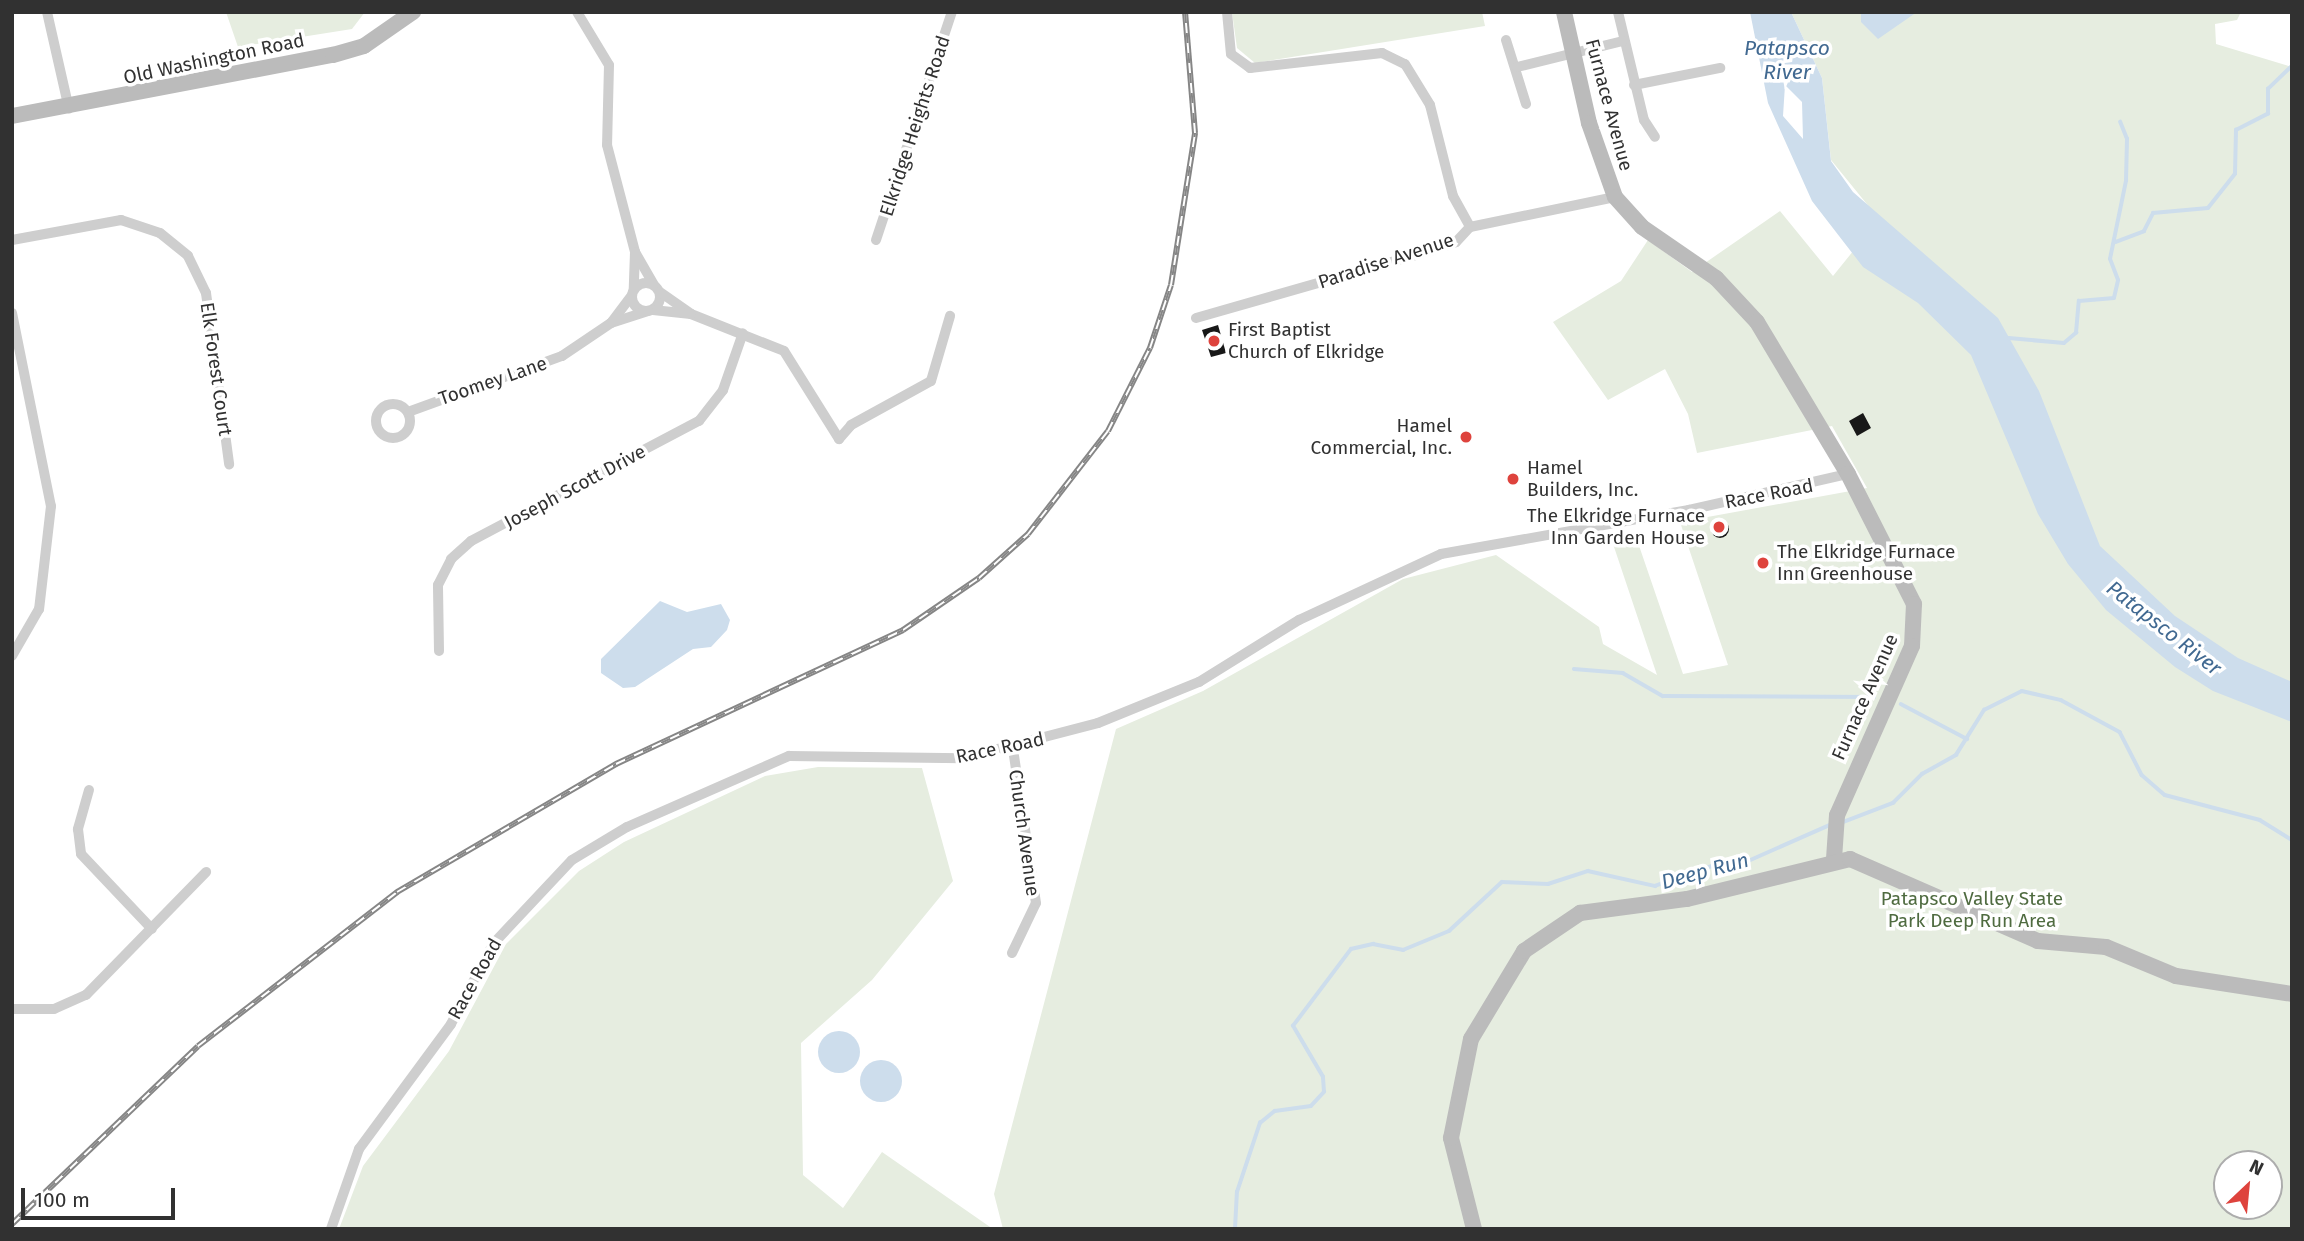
<!DOCTYPE html>
<style>
body{margin:0}
#map{position:relative;width:2304px;height:1241px;overflow:hidden;background:#fff;font-family:"Fira Sans",sans-serif}
div>[style]{position:absolute}
[style*='--x']{left:calc(var(--x)*1px);top:calc(var(--y)*1px);width:calc(var(--w)*1px);rotate:calc(var(--a)*1deg)}
.green>*{inset:0;background:#e6ede0}
.water>*{inset:0;background:#cdddec}
.round{border-radius:50%}
.stream>*{height:3.5px;margin:-1.75px;padding:0 1.75px;transform-origin:1.75px;border-radius:1.75px;background:#cdddec}
.building>*{inset:0;background:#181818}
.street>*{height:10px;margin:-5px;padding:0 5px;transform-origin:5px;border-radius:5px;background:#cecece}
.street>.ring{margin:-5px;padding:0;box-sizing:content-box;background:none;border:10px solid #cecece;border-radius:50%}
.secondary>*{height:16px;margin:-8px;padding:0 8px;transform-origin:8px;border-radius:8px;background:#bbb}
.rail>*{height:6px;margin-top:-3px;transform-origin:0;background:repeating-linear-gradient(90deg,#fff 0 10px,#868686 0 20px);box-sizing:border-box;border-block:2px solid #868686}
.dots>*{width:19px;height:19px;translate:-50% -50%;box-sizing:border-box;border:4px solid #fff;border-radius:50%}
span{translate:-50% -50%;white-space:nowrap;text-align:center;line-height:1.15;-webkit-text-stroke:7px #fff;paint-order:stroke}
.street-label{font-size:19px;color:#313131}
.poi-label{font-size:19px;color:#313131}
.left{translate:0 -50%;text-align:left}
.right{translate:-100% -50%;text-align:right}
.park-label{font-size:19px;color:#4f6b40}
.water-label{font-size:21px;color:#416991;font-style:italic}
.frame{position:absolute;inset:0;border:14px solid #313131;pointer-events:none}
.north{position:absolute;left:2213px;top:1150px;width:70px;height:70px;box-sizing:border-box;background:#fff;border:2px solid #adadad;border-radius:50%;rotate:26deg;font-size:19px;font-weight:700;line-height:28px;text-align:center;color:#313131}
.north::after{content:'';display:block;margin:auto;width:24px;height:32px;background:#de433d;clip-path:polygon(50% 0,100% 100%,50% 72%,0 100%)}
.scale{position:absolute;left:21px;top:1188px;width:154px;height:32px;box-sizing:border-box;border:4px solid #313131;border-top:0;padding-left:9px;font-size:21px;line-height:24px;white-space:nowrap;color:#313131;-webkit-text-stroke:5px #fff;paint-order:stroke}
</style>
<div id="map">
<div class="green">
<div style="clip-path:polygon(226px 12px,365px 12px,352px 29px,238px 47px)"></div>
<div style="clip-path:polygon(1232px 12px,1482px 12px,1485px 26px,1255px 63px,1237px 48px)"></div>
<div style="clip-path:polygon(evenodd,1791px 12px,2241px 12px,2237px 20px,2215px 24px,2216px 44px,2292px 67px,2292px 1229px,1003px 1229px,994px 1194px,1116px 729px,1203px 691px,1403px 579px,1496px 555px,1599px 627px,1603px 644px,1657px 675px,1610px 535px,1634px 531px,1683px 674px,1728px 665px,1680px 522px,1867px 488px,1832px 426px,1697px 453px,1688px 414px,1665px 369px,1608px 400px,1553px 322px,1621px 281px,1648px 240px,1692px 272px,1780px 211px,1833px 276px,1879px 219px,1831px 160px,1822px 78px,1791px 12px,2227px 1164px,2269px 1164px,2269px 1206px,2227px 1206px,2227px 1164px)"></div>
<div style="clip-path:polygon(818px 767px,922px 768px,953px 881px,872px 980px,801px 1043px,803px 1175px,843px 1208px,882px 1152px,993px 1229px,339px 1229px,363px 1166px,449px 1051px,506px 944px,579px 871px,624px 842px,765px 776px)"></div>
</div>
<div class="water">
<div style="clip-path:polygon(evenodd,1750px 12px,1791px 12px,1822px 78px,1831px 161px,1853px 192px,1998px 318px,2039px 391px,2100px 546px,2175px 616px,2238px 658px,2292px 682px,2292px 722px,2213px 691px,2175px 667px,2106px 610px,2068px 564px,2038px 514px,1971px 355px,1918px 303px,1863px 267px,1812px 201px,1768px 103px,1750px 12px,1785px 85px,1802px 102px,1803px 139px,1783px 116px,1785px 85px)"></div>
<div style="clip-path:polygon(1861px 12px,1917px 12px,1878px 39px,1861px 22px)"></div>
<div style="clip-path:polygon(660px 601px,687px 612px,721px 604px,730px 620px,727px 630px,711px 647px,693px 649px,635px 687px,623px 688px,601px 673px,601px 659px)"></div>
<div class="round" style="left:818px;top:1031px;width:42px;height:42px"></div>
<div class="round" style="left:860px;top:1060px;width:42px;height:42px"></div>
</div>
<div class="stream">
<div style="--x:2116;--y:242;--w:30;--a:-21"></div>
<div style="--x:2144;--y:231;--w:20;--a:-63"></div>
<div style="--x:2153;--y:213;--w:55;--a:-5.2"></div>
<div style="--x:2208;--y:208;--w:43;--a:-51.5"></div>
<div style="--x:2235;--y:174;--w:44;--a:-88.7"></div>
<div style="--x:2236;--y:130;--w:36;--a:-27"></div>
<div style="--x:2268;--y:114;--w:25;--a:-90"></div>
<div style="--x:2268;--y:89;--w:33;--a:-44"></div>
<div style="--x:2009;--y:338;--w:55;--a:5.2"></div>
<div style="--x:2064;--y:343;--w:16;--a:-40"></div>
<div style="--x:2076;--y:333;--w:32;--a:-85"></div>
<div style="--x:2079;--y:301;--w:35;--a:-5"></div>
<div style="--x:2114;--y:298;--w:18;--a:-77"></div>
<div style="--x:2118;--y:280;--w:22;--a:-111"></div>
<div style="--x:2110;--y:259;--w:80;--a:-78.4"></div>
<div style="--x:2126;--y:181;--w:42;--a:-88.6"></div>
<div style="--x:2127;--y:139;--w:18;--a:-112"></div>
<div style="--x:1574;--y:669;--w:49;--a:4.7"></div>
<div style="--x:1623;--y:673;--w:46;--a:29.9"></div>
<div style="--x:1663;--y:696;--w:211;--a:0.3"></div>
<div style="--x:1901;--y:704;--w:75;--a:27.9"></div>
<div style="--x:1841;--y:823;--w:56;--a:-21"></div>
<div style="--x:1893;--y:803;--w:41;--a:-45"></div>
<div style="--x:1922;--y:774;--w:39;--a:-29"></div>
<div style="--x:1956;--y:755;--w:53;--a:-58.1"></div>
<div style="--x:1984;--y:710;--w:42;--a:-26.6"></div>
<div style="--x:2022;--y:691;--w:40;--a:13"></div>
<div style="--x:2061;--y:700;--w:67;--a:28.5"></div>
<div style="--x:2120;--y:732;--w:48;--a:62.9"></div>
<div style="--x:2142;--y:775;--w:30;--a:41"></div>
<div style="--x:2165;--y:795;--w:98;--a:14.7"></div>
<div style="--x:2260;--y:820;--w:38;--a:32"></div>
<div style="--x:852;--y:1229;--w:2;--a:0"></div>
<div style="--x:1235;--y:1229;--w:37;--a:-87"></div>
<div style="--x:1237;--y:1192;--w:73;--a:-71.6"></div>
<div style="--x:1260;--y:1123;--w:19;--a:-39"></div>
<div style="--x:1275;--y:1111;--w:36;--a:-8"></div>
<div style="--x:1311;--y:1106;--w:19;--a:-47"></div>
<div style="--x:1324;--y:1092;--w:15;--a:-94"></div>
<div style="--x:1323;--y:1077;--w:59;--a:-120.5"></div>
<div style="--x:1293;--y:1026;--w:96;--a:-53"></div>
<div style="--x:1351;--y:949;--w:23;--a:-13"></div>
<div style="--x:1373;--y:944;--w:31;--a:11"></div>
<div style="--x:1403;--y:950;--w:50;--a:-22.4"></div>
<div style="--x:1449;--y:931;--w:72;--a:-42.8"></div>
<div style="--x:1502;--y:882;--w:46;--a:2.5"></div>
<div style="--x:1548;--y:884;--w:42;--a:-18"></div>
<div style="--x:1588;--y:871;--w:69;--a:12.6"></div>
<div style="--x:1655;--y:886;--w:60;--a:-19.3"></div>
<div style="--x:1712;--y:866;--w:34;--a:-7"></div>
<div style="--x:1746;--y:862;--w:92;--a:-23.8"></div>
</div>
<div class="building">
<div style="clip-path:polygon(1218px 325px,1226px 353px,1211px 357px,1202px 330px)"></div>
<div style="clip-path:polygon(1863px 413px,1871px 428px,1857px 436px,1849px 421px)"></div>
<div class="round" style="left:1711px;top:520px;width:18px;height:18px"></div>
</div>
<div class="street">
<div style="--x:47;--y:12;--w:99;--a:77.2"></div>
<div style="--x:577;--y:12;--w:62;--a:58.9"></div>
<div style="--x:609;--y:65;--w:80;--a:91.4"></div>
<div style="--x:607;--y:145;--w:111;--a:75.3"></div>
<div style="--x:635;--y:252;--w:37;--a:92"></div>
<div style="--x:1227;--y:12;--w:42;--a:84.6"></div>
<div style="--x:1231;--y:54;--w:24;--a:36"></div>
<div style="--x:1250;--y:68;--w:133;--a:-6.5"></div>
<div style="--x:1382;--y:53;--w:25;--a:26"></div>
<div style="--x:1405;--y:64;--w:48;--a:58.6"></div>
<div style="--x:1430;--y:105;--w:94;--a:75.8"></div>
<div style="--x:1453;--y:196;--w:35;--a:61"></div>
<div style="--x:1618;--y:12;--w:111;--a:76.5"></div>
<div style="--x:1644;--y:120;--w:20;--a:57"></div>
<div style="--x:1506;--y:40;--w:67;--a:72.6"></div>
<div style="--x:1517;--y:67;--w:109;--a:-13.8"></div>
<div style="--x:1634;--y:85;--w:88;--a:-11.2"></div>
<div style="--x:12;--y:240;--w:111;--a:-10.4"></div>
<div style="--x:121;--y:220;--w:41;--a:18.4"></div>
<div style="--x:160;--y:233;--w:36;--a:39"></div>
<div style="--x:188;--y:256;--w:41;--a:64.1"></div>
<div style="--x:206;--y:293;--w:173;--a:82.3"></div>
<div style="--x:876;--y:240;--w:240;--a:-71.6"></div>
<div style="--x:635;--y:252;--w:38;--a:60"></div>
<div class="ring" style="left:632px;top:283px;width:18px;height:18px"></div>
<div style="--x:660;--y:292;--w:38;--a:35"></div>
<div style="--x:691;--y:314;--w:100;--a:21.7"></div>
<div style="--x:784;--y:351;--w:104;--a:58"></div>
<div style="--x:839;--y:439;--w:18;--a:-49"></div>
<div style="--x:851;--y:425;--w:91;--a:-28.8"></div>
<div style="--x:931;--y:381;--w:68;--a:-73.7"></div>
<div style="--x:653;--y:310;--w:38;--a:6"></div>
<div style="--x:12;--y:313;--w:197;--a:78.6"></div>
<div style="--x:51;--y:506;--w:104;--a:96.6"></div>
<div style="--x:39;--y:609;--w:54;--a:119.9"></div>
<div style="--x:1196;--y:318;--w:247;--a:-16"></div>
<div style="--x:1433;--y:250;--w:24;--a:-19"></div>
<div style="--x:1456;--y:242;--w:21;--a:-47"></div>
<div style="--x:1470;--y:227;--w:148;--a:-11.7"></div>
<div style="--x:611;--y:323;--w:39;--a:-18"></div>
<div class="ring" style="left:376px;top:404px;width:24px;height:24px"></div>
<div style="--x:408;--y:412;--w:164;--a:-20"></div>
<div style="--x:562;--y:356;--w:59;--a:-34"></div>
<div style="--x:611;--y:323;--w:35;--a:-53"></div>
<div style="--x:439;--y:651;--w:66;--a:-90.9"></div>
<div style="--x:438;--y:585;--w:29;--a:-63"></div>
<div style="--x:451;--y:559;--w:27;--a:-42"></div>
<div style="--x:471;--y:541;--w:258;--a:-27.8"></div>
<div style="--x:699;--y:421;--w:39;--a:-52"></div>
<div style="--x:723;--y:390;--w:60;--a:-70.7"></div>
<div style="--x:89;--y:790;--w:41;--a:105.8"></div>
<div style="--x:78;--y:829;--w:25;--a:83"></div>
<div style="--x:81;--y:854;--w:103;--a:46.6"></div>
<div style="--x:1012;--y:953;--w:55;--a:-64.4"></div>
<div style="--x:1036;--y:903;--w:156;--a:-98.5"></div>
<div style="--x:12;--y:1009;--w:42;--a:0"></div>
<div style="--x:54;--y:1009;--w:35;--a:-24"></div>
<div style="--x:86;--y:995;--w:172;--a:-45.7"></div>
<div style="--x:331;--y:1229;--w:85;--a:-70.7"></div>
<div style="--x:359;--y:1149;--w:155;--a:-53.6"></div>
<div style="--x:451;--y:1024;--w:90;--a:-62.3"></div>
<div style="--x:493;--y:944;--w:115;--a:-46.8"></div>
<div style="--x:572;--y:860;--w:64;--a:-31"></div>
<div style="--x:627;--y:827;--w:177;--a:-23.7"></div>
<div style="--x:789;--y:756;--w:174;--a:0.7"></div>
<div style="--x:963;--y:758;--w:139;--a:-14.5"></div>
<div style="--x:1098;--y:723;--w:109;--a:-22.1"></div>
<div style="--x:1199;--y:682;--w:118;--a:-31.8"></div>
<div style="--x:1299;--y:620;--w:157;--a:-24.9"></div>
<div style="--x:1441;--y:554;--w:252;--a:-10.1"></div>
<div style="--x:1689;--y:510;--w:163;--a:-12.8"></div>
</div>
<div class="secondary">
<div style="--x:1564;--y:12;--w:114;--a:77.3"></div>
<div style="--x:1589;--y:123;--w:78;--a:70.6"></div>
<div style="--x:1615;--y:197;--w:40;--a:48"></div>
<div style="--x:1642;--y:227;--w:90;--a:34.6"></div>
<div style="--x:1716;--y:278;--w:60;--a:47"></div>
<div style="--x:1757;--y:322;--w:177;--a:59.1"></div>
<div style="--x:1848;--y:474;--w:146;--a:63.1"></div>
<div style="--x:1914;--y:604;--w:42;--a:92.7"></div>
<div style="--x:1912;--y:646;--w:185;--a:113.9"></div>
<div style="--x:1837;--y:815;--w:44;--a:93.9"></div>
<div style="--x:12;--y:116;--w:327;--a:-10.8"></div>
<div style="--x:333;--y:55;--w:32;--a:-16"></div>
<div style="--x:364;--y:46;--w:60;--a:-34.8"></div>
<div style="--x:1474;--y:1229;--w:94;--a:-104.2"></div>
<div style="--x:1451;--y:1138;--w:101;--a:-78.6"></div>
<div style="--x:1471;--y:1039;--w:103;--a:-58.9"></div>
<div style="--x:1524;--y:951;--w:68;--a:-34.2"></div>
<div style="--x:1580;--y:913;--w:108;--a:-7.5"></div>
<div style="--x:1687;--y:899;--w:168;--a:-13.8"></div>
<div style="--x:1850;--y:859;--w:205;--a:23.6"></div>
<div style="--x:2038;--y:941;--w:68;--a:5"></div>
<div style="--x:2106;--y:947;--w:76;--a:22.5"></div>
<div style="--x:2176;--y:976;--w:117;--a:8.8"></div>
</div>
<div class="rail">
<div style="--x:12;--y:1224;--w:257;--a:-43.7"></div>
<div style="--x:198;--y:1046;--w:252;--a:-37.7"></div>
<div style="--x:397;--y:892;--w:254;--a:-30.3"></div>
<div style="--x:616;--y:764;--w:317;--a:-25"></div>
<div style="--x:903;--y:630;--w:92;--a:-34.4"></div>
<div style="--x:979;--y:578;--w:66;--a:-41.9"></div>
<div style="--x:1028;--y:534;--w:130;--a:-52.2"></div>
<div style="--x:1108;--y:431;--w:93;--a:-63.2"></div>
<div style="--x:1150;--y:348;--w:66;--a:-71.6"></div>
<div style="--x:1171;--y:285;--w:154;--a:-81"></div>
<div style="--x:1195;--y:133;--w:121;--a:-94.7"></div>
</div>
<div class="dots">
<div style="left:1214px;top:341px;background:#de433d"></div>
<div style="left:1466px;top:437px;background:#de433d"></div>
<div style="left:1513px;top:479px;background:#de433d"></div>
<div style="left:1719px;top:527px;background:#de433d"></div>
<div style="left:1763px;top:563px;background:#de433d"></div>
</div>
<div class="street-label">
<span style="left:214px;top:59px;rotate:-12deg">Old Washington Road</span>
<span style="left:1609px;top:105px;rotate:75deg">Furnace Avenue</span>
<span style="left:915px;top:126px;rotate:-72deg">Elkridge Heights Road</span>
<span style="left:1386px;top:261px;rotate:-18deg">Paradise Avenue</span>
<span style="left:216px;top:369px;rotate:82deg">Elk Forest Court</span>
<span style="left:493px;top:381px;rotate:-19deg">Toomey Lane</span>
<span style="left:575px;top:487px;rotate:-28deg">Joseph Scott Drive</span>
<span style="left:1769px;top:494px;rotate:-11deg">Race Road</span>
<span style="left:1865px;top:697px;rotate:-66deg">Furnace Avenue</span>
<span style="left:1000px;top:748px;rotate:-12deg">Race Road</span>
<span style="left:1024px;top:833px;rotate:82deg">Church Avenue</span>
<span style="left:475px;top:979px;rotate:-61deg">Race Road</span>
</div>
<div class="poi-label">
<span class="left" style="left:1228px;top:341px">First Baptist<br>Church of Elkridge</span>
<span class="right" style="left:1452px;top:437px">Hamel<br>Commercial, Inc.</span>
<span class="left" style="left:1527px;top:479px">Hamel<br>Builders, Inc.</span>
<span class="right" style="left:1705px;top:527px">The Elkridge Furnace<br>Inn Garden House</span>
<span class="left" style="left:1777px;top:563px">The Elkridge Furnace<br>Inn Greenhouse</span>
</div>
<div class="park-label">
<span style="left:1972px;top:910px">Patapsco Valley State<br>Park Deep Run Area</span>
</div>
<div class="water-label">
<span style="left:1787px;top:60px">Patapsco<br>River</span>
<span style="left:2164px;top:628px;rotate:38deg">Patapsco River</span>
<span style="left:1705px;top:871px;rotate:-15deg">Deep Run</span>
</div>
<div class="frame"></div>
<div class="north">N</div>
<div class="scale">100 m</div>
</div>
